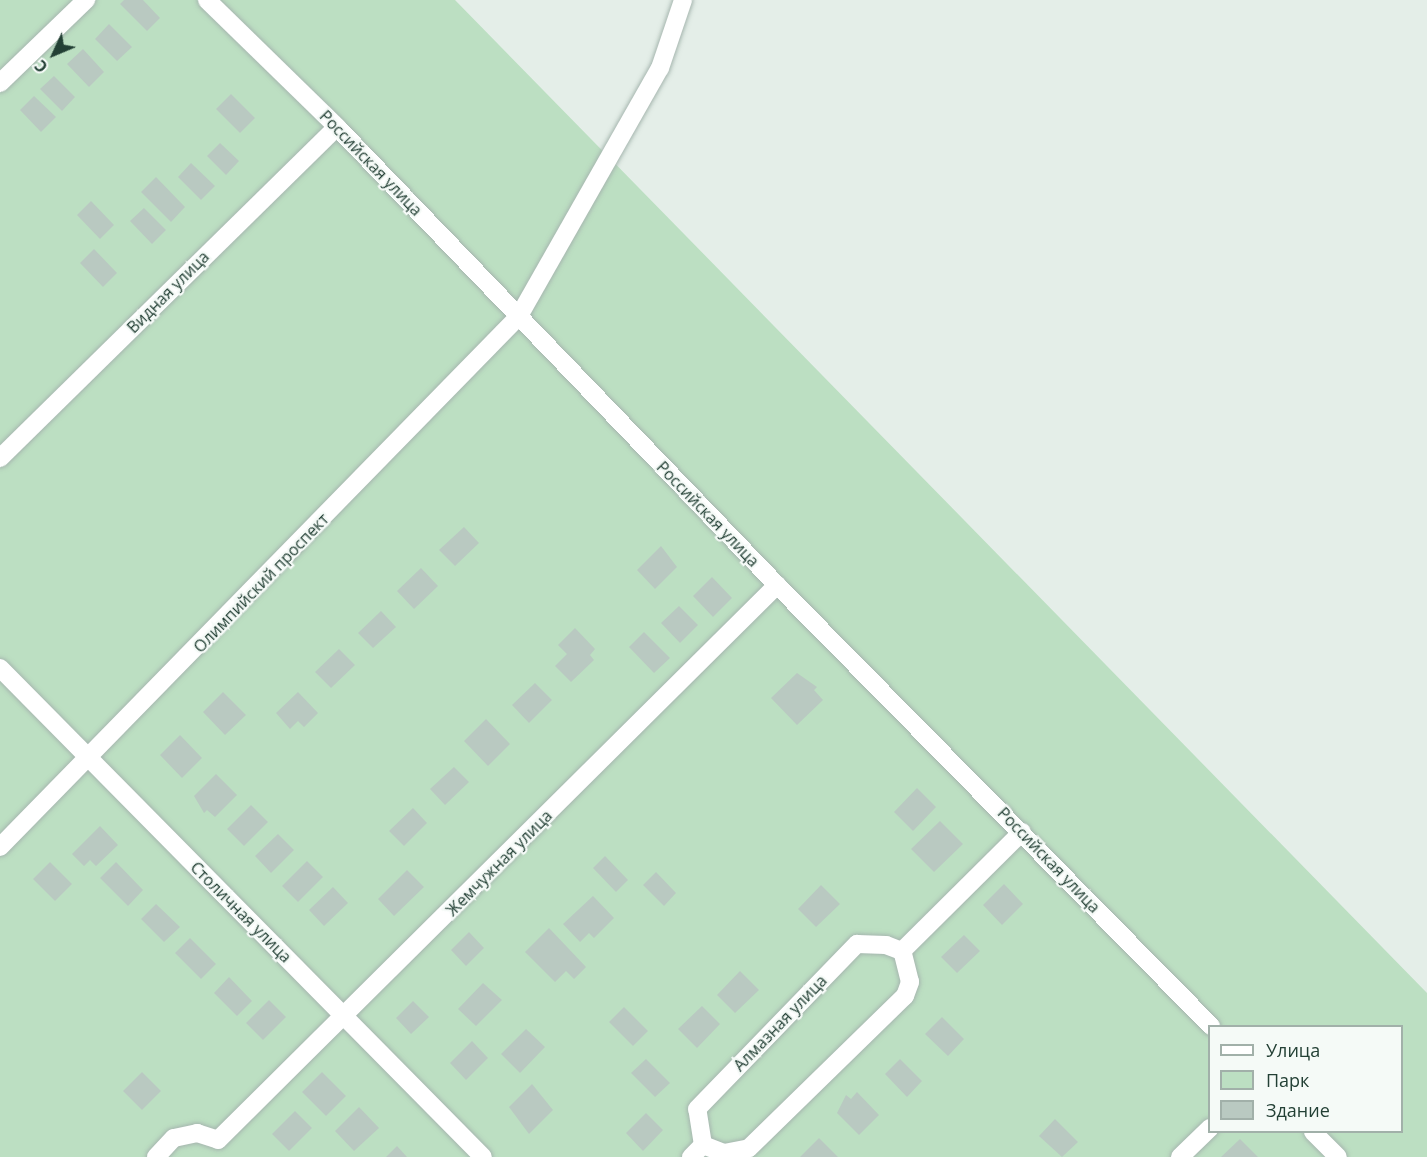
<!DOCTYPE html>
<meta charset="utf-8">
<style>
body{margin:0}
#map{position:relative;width:1427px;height:1157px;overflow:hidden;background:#e4eee8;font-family:"Open Sans",sans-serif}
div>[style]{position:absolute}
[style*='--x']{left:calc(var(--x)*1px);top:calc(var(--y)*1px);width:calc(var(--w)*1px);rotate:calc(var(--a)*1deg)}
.green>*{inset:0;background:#bcdfc2}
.building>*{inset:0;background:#b9c9c1}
.roads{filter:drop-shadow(0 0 2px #a6b6af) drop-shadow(0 0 2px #a6b6af)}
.minor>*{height:18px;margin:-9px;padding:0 9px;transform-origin:9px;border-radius:9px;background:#fff}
span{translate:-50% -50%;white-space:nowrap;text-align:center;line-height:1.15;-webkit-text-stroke:4.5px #f5faf7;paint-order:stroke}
.street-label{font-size:16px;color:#234035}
.legend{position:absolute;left:1208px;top:1025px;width:195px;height:108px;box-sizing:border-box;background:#f5faf7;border:2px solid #a1b0a9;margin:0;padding:8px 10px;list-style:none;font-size:18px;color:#234035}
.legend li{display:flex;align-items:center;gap:12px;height:30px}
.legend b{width:30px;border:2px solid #a1b0a9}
.north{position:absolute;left:24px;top:24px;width:60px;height:60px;-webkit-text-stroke:4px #f5faf7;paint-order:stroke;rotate:226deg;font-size:16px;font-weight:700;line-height:24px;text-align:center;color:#234035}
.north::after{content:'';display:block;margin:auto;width:21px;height:27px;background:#234035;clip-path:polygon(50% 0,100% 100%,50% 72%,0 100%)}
</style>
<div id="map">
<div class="green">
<div style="clip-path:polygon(evenodd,0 0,455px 0,1427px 993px,1427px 1157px,0 1157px,0 0,1210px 1026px,1402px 1026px,1402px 1132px,1210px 1132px,1210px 1026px)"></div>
</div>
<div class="building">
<div style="clip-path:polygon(124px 0,143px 0,160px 18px,147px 31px,120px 4px)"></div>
<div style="clip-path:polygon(109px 24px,132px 47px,117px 61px,95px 39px)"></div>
<div style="clip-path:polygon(83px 49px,104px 72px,89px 87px,67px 64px)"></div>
<div style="clip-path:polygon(54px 76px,75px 97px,62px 111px,40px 89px)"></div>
<div style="clip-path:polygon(231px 94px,255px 118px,240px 133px,216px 109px)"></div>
<div style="clip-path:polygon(34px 96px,56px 117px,41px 132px,20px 110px)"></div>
<div style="clip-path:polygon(220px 143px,239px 161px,226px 175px,207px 156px)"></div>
<div style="clip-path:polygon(191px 163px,215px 186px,201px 200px,178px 177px)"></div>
<div style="clip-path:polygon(156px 177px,185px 207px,171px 222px,141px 192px)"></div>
<div style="clip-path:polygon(91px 201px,114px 225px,100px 239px,77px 215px)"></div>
<div style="clip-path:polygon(144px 208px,166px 230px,152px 244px,130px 221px)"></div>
<div style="clip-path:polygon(94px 249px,117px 273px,103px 287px,80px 263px)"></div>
<div style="clip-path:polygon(464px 527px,479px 543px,455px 566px,439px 550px)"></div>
<div style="clip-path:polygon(661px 546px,677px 567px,655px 589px,637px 570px)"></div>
<div style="clip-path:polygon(421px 568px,438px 586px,414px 609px,397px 591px)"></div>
<div style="clip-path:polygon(712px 577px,732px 598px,713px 617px,693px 596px)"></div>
<div style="clip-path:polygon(679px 606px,698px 625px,680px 643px,661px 623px)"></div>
<div style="clip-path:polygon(381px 611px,396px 627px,373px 648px,358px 633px)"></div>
<div style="clip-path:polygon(575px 628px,595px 649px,590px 655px,594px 660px,571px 682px,555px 666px,567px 654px,558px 645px)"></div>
<div style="clip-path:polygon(644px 632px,670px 658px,654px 673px,629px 647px)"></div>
<div style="clip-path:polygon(339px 649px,355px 665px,331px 688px,315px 672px)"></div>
<div style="clip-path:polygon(797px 673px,817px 687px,814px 690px,823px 700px,797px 725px,771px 698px)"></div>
<div style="clip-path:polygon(535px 683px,552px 700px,529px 723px,512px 705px)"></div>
<div style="clip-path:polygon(223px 692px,246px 715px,225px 735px,203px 712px)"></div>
<div style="clip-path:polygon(298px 692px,318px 713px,304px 727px,298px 721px,290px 729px,276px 713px)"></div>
<div style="clip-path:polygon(486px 719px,510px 744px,488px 766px,464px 741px)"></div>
<div style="clip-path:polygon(180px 735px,202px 758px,182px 778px,160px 755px)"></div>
<div style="clip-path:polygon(454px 767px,469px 782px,445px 805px,430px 789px)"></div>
<div style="clip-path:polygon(216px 774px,237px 795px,215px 817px,207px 810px,204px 813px,194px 796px)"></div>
<div style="clip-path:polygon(917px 788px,936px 807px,913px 831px,894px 812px)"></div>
<div style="clip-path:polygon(251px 805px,268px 822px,244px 846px,227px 829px)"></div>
<div style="clip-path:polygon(413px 808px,427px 823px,404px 846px,389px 831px)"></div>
<div style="clip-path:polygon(940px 821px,963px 844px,934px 872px,911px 849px)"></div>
<div style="clip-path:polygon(100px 826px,118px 845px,96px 866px,90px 860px,84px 866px,72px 854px)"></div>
<div style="clip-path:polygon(278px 834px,294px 850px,271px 873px,255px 856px)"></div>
<div style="clip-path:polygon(605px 856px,628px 880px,616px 892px,593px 868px)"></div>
<div style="clip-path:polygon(307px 861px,323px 877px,298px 902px,282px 886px)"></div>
<div style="clip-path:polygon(50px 862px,72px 884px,55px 901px,33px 879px)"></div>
<div style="clip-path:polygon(116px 862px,143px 890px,128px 906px,100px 878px)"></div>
<div style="clip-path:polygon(407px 870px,424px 887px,394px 916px,378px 899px)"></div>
<div style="clip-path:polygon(656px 872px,676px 893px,664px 906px,643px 885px)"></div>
<div style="clip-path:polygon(1004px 884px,1023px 904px,1002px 925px,983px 905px)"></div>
<div style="clip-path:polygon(821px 885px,840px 904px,816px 927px,798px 909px)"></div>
<div style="clip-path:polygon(333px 887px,348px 903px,324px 926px,309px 910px)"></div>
<div style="clip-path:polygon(593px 896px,614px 918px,594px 938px,589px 933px,580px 942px,563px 924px)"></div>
<div style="clip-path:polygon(156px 904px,180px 927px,164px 942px,141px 919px)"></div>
<div style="clip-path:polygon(549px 928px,586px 967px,574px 979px,566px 971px,555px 982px,525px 952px)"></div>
<div style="clip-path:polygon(469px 932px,484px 948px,466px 966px,451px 950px)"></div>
<div style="clip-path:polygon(964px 935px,980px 951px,957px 973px,941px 957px)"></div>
<div style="clip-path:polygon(190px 938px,216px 964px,201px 979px,175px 953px)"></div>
<div style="clip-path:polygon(740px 971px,759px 990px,735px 1013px,717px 995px)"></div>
<div style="clip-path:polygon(229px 977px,252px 1001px,237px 1016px,214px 993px)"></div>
<div style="clip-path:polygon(483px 983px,502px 1000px,476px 1026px,458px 1009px)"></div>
<div style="clip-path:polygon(269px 1000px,286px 1017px,263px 1040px,246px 1023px)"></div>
<div style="clip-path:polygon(413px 1001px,429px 1017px,411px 1034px,396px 1018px)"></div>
<div style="clip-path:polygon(702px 1006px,720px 1024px,697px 1048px,678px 1029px)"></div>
<div style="clip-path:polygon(624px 1007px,648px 1031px,633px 1046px,609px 1022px)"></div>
<div style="clip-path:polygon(942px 1017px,964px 1039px,948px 1056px,925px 1034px)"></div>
<div style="clip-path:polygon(526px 1029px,545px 1047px,520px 1073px,501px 1054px)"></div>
<div style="clip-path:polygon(472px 1041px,488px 1058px,466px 1080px,450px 1063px)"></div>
<div style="clip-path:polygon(646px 1059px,670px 1083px,655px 1097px,631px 1073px)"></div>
<div style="clip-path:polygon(900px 1059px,922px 1081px,907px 1097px,885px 1074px)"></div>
<div style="clip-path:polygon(142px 1072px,161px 1091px,142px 1110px,123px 1091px)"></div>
<div style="clip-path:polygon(322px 1072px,346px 1096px,326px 1116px,302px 1092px)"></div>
<div style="clip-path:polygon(532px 1084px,553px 1110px,529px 1134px,509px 1107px)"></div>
<div style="clip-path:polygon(857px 1092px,879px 1115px,859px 1135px,837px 1113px,846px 1095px,851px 1099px)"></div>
<div style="clip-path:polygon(359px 1107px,379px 1128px,354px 1151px,335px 1131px)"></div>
<div style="clip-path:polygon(295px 1111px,312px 1128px,289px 1151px,272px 1134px)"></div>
<div style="clip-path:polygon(646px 1113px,663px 1130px,643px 1151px,626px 1133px)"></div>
<div style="clip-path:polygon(1055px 1119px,1078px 1142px,1062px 1157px,1039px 1136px)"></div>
<div style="clip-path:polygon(819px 1138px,838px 1157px,800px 1157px)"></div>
<div style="clip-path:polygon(1240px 1139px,1258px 1157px,1221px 1157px)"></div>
<div style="clip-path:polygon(397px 1146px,407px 1157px,386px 1157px)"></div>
</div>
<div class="roads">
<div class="minor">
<div style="--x:207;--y:0;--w:182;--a:44.3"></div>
<div style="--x:337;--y:127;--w:635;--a:46.15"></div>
<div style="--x:777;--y:585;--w:619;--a:45.46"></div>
<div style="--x:0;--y:83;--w:120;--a:-44"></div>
<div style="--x:0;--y:458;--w:472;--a:-44.5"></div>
<div style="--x:0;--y:668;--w:687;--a:45.35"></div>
<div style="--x:0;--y:847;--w:743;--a:-45.65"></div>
<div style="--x:519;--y:316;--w:285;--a:-60.4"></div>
<div style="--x:660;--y:68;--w:72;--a:-71.3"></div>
<div style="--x:1313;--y:1132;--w:35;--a:45"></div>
<div style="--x:703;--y:1145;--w:22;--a:21"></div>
<div style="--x:724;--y:1153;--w:25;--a:-11"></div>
<div style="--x:749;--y:1148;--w:218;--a:-44.3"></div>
<div style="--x:905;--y:996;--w:15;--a:-70"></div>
<div style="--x:910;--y:982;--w:32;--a:-104"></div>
<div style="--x:156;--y:1157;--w:26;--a:-47"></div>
<div style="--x:174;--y:1138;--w:24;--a:-12"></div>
<div style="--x:197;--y:1133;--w:22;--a:18"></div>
<div style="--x:218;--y:1140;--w:788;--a:-44.79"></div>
<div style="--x:691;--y:1157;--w:17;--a:-45"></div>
<div style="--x:703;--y:1145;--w:36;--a:-99"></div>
<div style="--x:697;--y:1109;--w:230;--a:-45.9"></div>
<div style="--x:857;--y:944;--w:29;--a:2"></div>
<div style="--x:886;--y:945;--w:17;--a:21"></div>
<div style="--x:902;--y:951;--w:169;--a:-44.8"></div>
<div style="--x:1180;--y:1157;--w:42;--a:-44"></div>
</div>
</div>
<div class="street-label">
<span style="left:371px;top:163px;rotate:46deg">Российская улица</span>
<span style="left:168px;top:292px;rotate:-45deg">Видная улица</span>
<span style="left:708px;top:514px;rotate:46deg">Российская улица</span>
<span style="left:261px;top:583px;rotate:-46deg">Олимпийский проспект</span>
<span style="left:1049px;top:860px;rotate:46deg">Российская улица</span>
<span style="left:499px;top:863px;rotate:-45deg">Жемчужная улица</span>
<span style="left:241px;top:912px;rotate:45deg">Столичная улица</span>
<span style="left:780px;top:1023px;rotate:-46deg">Алмазная улица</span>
</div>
<ul class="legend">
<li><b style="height:8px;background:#fff"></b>Улица</li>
<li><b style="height:16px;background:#bcdfc2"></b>Парк</li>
<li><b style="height:16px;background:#b9c9c1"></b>Здание</li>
</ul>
<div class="north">С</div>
</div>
